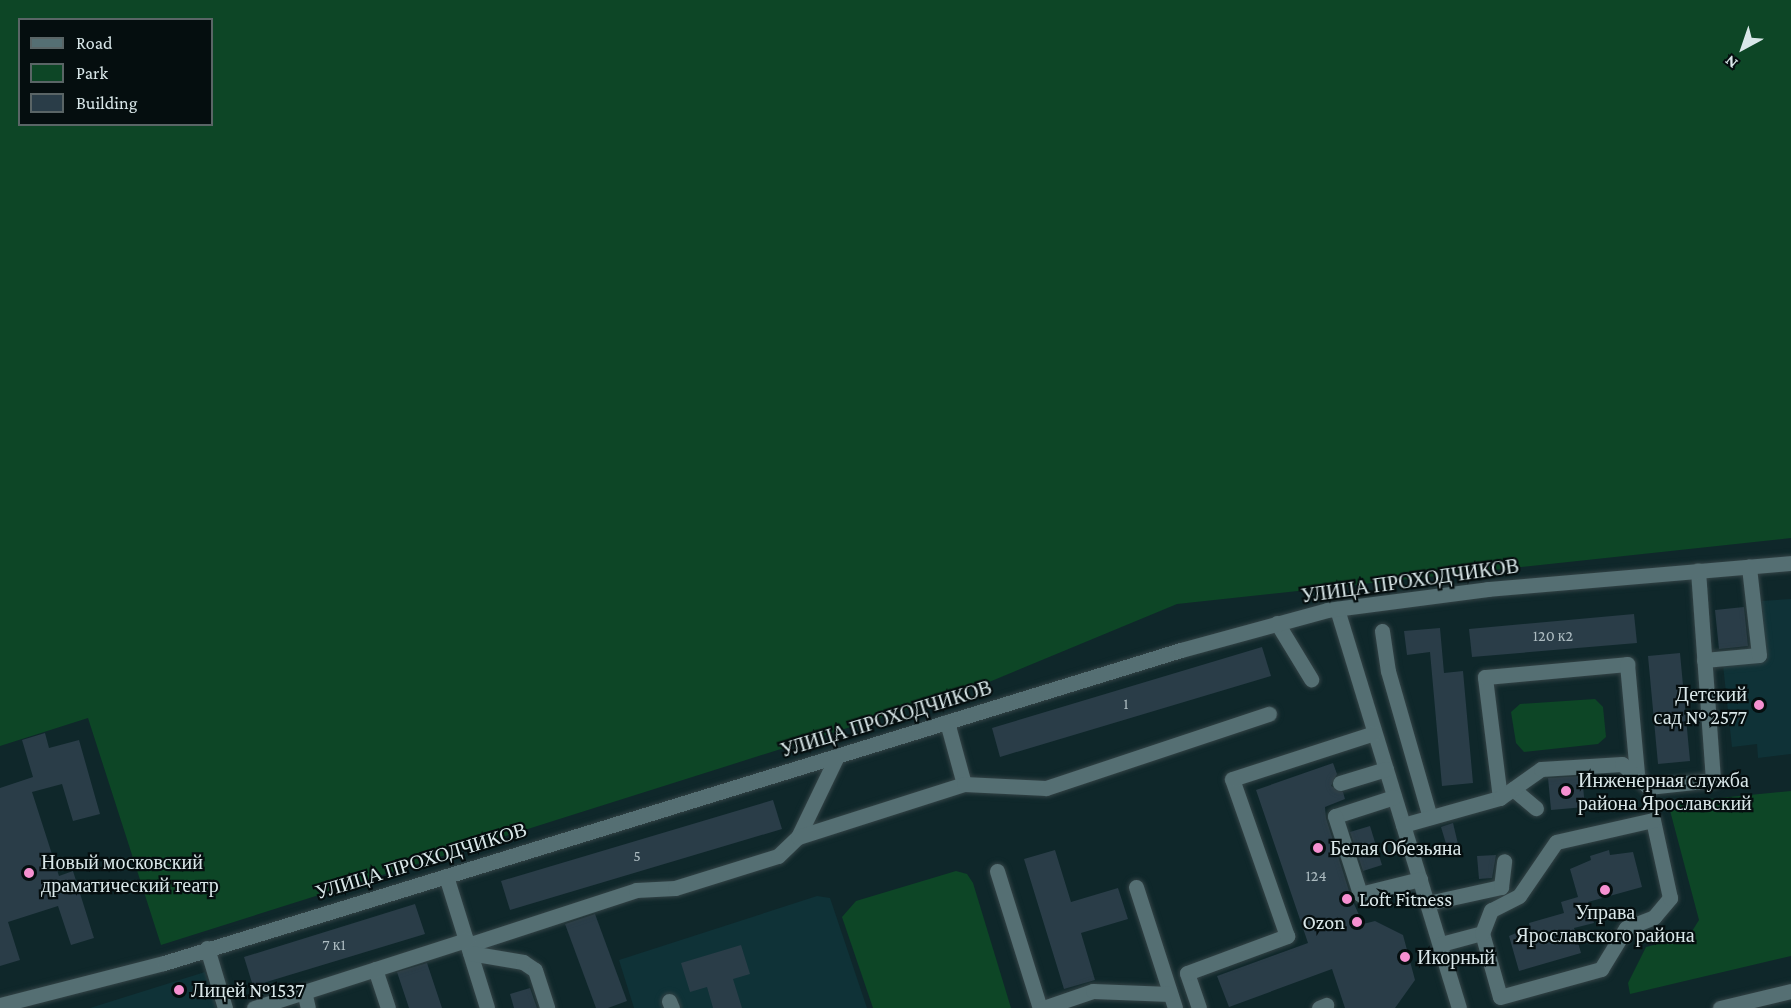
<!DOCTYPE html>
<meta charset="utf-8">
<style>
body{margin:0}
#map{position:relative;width:1791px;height:1008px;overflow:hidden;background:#0f272a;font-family:"Crimson Pro",serif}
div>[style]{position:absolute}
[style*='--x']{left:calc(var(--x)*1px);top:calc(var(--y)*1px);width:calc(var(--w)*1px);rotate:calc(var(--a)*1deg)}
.built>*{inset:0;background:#0f3237}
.green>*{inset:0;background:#0d4626}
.building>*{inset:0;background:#2a3d48}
.roads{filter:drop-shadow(0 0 2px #344346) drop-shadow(0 0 2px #344346)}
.minor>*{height:15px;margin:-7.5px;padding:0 7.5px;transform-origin:7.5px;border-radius:7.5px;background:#556f73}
.dots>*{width:16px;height:16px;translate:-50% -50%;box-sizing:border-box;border:3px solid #050e0f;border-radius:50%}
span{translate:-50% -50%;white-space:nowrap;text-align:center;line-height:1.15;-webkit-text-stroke:4.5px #050e0f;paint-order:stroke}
.number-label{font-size:16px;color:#adbcc1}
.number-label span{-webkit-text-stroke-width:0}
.street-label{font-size:20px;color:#d9e7e9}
.poi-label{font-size:20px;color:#d9e7e9}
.right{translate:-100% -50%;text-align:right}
.left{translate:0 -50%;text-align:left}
.legend{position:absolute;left:18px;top:18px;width:195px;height:108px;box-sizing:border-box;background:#050e0f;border:2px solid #5a6566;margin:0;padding:8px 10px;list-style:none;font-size:18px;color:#d9e7e9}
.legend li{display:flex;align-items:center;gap:12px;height:30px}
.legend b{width:30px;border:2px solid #5a6566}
.north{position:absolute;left:1713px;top:18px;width:60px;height:60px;-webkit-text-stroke:4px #050e0f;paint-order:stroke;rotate:220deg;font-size:16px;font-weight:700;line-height:24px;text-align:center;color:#d9e7e9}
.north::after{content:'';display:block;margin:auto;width:21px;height:27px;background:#d9e7e9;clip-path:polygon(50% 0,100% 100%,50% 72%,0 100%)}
</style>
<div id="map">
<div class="built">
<div style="clip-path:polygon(1791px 599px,1791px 754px,1758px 758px,1757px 744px,1732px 747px,1723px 665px,1767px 660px,1761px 601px)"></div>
<div style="clip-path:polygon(817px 896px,830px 898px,867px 1008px,634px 1008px,619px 960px)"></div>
<div style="clip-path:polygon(205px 972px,217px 1008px,90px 1008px)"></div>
</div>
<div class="green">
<div style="clip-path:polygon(evenodd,0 0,1791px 0,1791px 538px,1177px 604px,977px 687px,161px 945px,88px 718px,0 746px,0 0,20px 20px,212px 20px,212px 124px,20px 124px,20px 20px)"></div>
<div style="clip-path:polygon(1595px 699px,1603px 707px,1606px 737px,1598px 744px,1524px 752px,1516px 743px,1511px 712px,1520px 704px)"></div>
<div style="clip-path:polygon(1791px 791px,1791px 956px,1630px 994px,1628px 983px,1646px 947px,1689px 936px,1699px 920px,1668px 803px)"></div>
<div style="clip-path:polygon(956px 871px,967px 874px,973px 883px,1011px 1008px,873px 1008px,842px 917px,856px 901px)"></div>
</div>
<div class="building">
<div style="clip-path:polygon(1744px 607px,1748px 646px,1719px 649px,1715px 610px)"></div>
<div style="clip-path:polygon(1634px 614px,1637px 643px,1472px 657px,1469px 629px)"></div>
<div style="clip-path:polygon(1440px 628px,1444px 673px,1463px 671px,1473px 783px,1442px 786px,1430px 652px,1407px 655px,1404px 631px)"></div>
<div style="clip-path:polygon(1262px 647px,1271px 676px,1000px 757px,992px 728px)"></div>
<div style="clip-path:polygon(1680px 653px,1690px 761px,1658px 764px,1648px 656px)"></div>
<div style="clip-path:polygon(45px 733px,49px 748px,79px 740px,100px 814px,73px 821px,62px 784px,32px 792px,59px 876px,73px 871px,94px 938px,71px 945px,58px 906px,8px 922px,20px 960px,0 966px,0 788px,33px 777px,22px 740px)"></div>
<div style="clip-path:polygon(1333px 763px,1337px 774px,1331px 786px,1343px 792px,1345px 799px,1325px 807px,1326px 818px,1351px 897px,1363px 924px,1375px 921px,1403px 935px,1415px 980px,1395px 1008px,1345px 1008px,1332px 969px,1229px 1007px,1217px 976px,1308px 943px,1256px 790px)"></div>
<div style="clip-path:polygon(1582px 776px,1585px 807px,1551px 810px,1548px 778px)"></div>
<div style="clip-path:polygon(773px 800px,782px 829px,510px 910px,501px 881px)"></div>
<div style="clip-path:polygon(1453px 823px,1458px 844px,1447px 847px,1441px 827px)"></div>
<div style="clip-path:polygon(1370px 826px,1382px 865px,1363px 871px,1350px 832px)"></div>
<div style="clip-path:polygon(1055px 850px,1071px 902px,1118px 888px,1128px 919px,1081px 933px,1095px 980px,1064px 989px,1024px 859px)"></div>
<div style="clip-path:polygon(1609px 850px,1610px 855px,1633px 852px,1642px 887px,1588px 902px,1594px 923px,1574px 928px,1581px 953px,1519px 971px,1509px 936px,1530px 927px,1529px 923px,1564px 913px,1561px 902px,1578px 897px,1570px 869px,1591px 860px,1590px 856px)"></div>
<div style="clip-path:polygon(1496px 855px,1492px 878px,1479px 879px,1477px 856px)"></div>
<div style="clip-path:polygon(415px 904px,425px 934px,253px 986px,244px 957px)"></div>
<div style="clip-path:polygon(595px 914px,627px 1001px,608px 1008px,596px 1008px,565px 924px)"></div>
<div style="clip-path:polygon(741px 945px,750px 974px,733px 979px,742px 1008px,713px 1008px,707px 987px,690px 992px,681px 963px)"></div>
<div style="clip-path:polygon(427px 963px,442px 1008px,409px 1008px,397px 972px)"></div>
<div style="clip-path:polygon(530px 988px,537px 1008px,514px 1008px,510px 994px)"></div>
</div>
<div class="roads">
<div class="minor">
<div style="--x:1337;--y:609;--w:417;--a:73"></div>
<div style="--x:1277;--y:623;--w:66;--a:58.7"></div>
<div style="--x:1382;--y:631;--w:40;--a:81.5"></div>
<div style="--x:1388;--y:671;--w:152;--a:74"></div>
<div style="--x:1704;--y:660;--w:55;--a:-5.2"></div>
<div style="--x:1759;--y:655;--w:89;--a:-96.5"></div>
<div style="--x:947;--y:722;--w:64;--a:74.7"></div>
<div style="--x:1340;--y:783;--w:48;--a:-16.9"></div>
<div style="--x:1513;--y:789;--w:30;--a:40"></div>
<div style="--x:1394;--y:797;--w:62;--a:162.1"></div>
<div style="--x:1335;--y:816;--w:82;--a:72.2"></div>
<div style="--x:1360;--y:894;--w:62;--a:-14"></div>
<div style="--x:1500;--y:798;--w:122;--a:-97.1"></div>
<div style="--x:1485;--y:677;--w:143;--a:-5.2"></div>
<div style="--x:1627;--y:664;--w:110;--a:84.8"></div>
<div style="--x:1403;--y:825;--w:101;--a:-15.6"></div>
<div style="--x:1500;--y:798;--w:50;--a:-35.3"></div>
<div style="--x:1541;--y:769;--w:81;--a:-3.5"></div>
<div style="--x:1622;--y:764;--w:35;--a:41"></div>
<div style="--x:1648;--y:787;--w:65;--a:-6.1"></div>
<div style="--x:1713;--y:780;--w:210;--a:-94.1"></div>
<div style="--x:798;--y:837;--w:90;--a:-64.3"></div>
<div style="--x:997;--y:871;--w:144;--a:72.6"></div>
<div style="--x:446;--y:876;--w:138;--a:72.7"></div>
<div style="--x:1136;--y:887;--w:127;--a:72.1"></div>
<div style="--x:1428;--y:903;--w:75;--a:-12.4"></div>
<div style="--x:1501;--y:887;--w:26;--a:-83"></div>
<div style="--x:1441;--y:944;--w:42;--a:-15"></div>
<div style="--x:1482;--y:933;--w:66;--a:74.3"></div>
<div style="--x:1500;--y:997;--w:105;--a:-15.5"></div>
<div style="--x:1601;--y:969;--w:48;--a:-58.6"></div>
<div style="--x:1626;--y:928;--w:30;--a:-21"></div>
<div style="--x:1654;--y:917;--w:25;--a:-50"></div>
<div style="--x:1670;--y:898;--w:80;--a:-102.3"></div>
<div style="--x:1653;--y:820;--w:99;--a:167.2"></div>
<div style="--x:1556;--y:842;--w:65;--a:124.4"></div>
<div style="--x:1519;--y:896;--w:31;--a:153"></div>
<div style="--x:1491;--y:910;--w:25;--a:111"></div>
<div style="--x:468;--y:945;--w:177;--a:-18.1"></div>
<div style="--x:636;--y:890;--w:39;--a:-3"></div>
<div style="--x:675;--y:888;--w:108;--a:-17.3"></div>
<div style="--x:778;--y:856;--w:28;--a:-44"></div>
<div style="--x:798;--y:837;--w:174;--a:-17.7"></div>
<div style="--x:964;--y:784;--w:82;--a:2.8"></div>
<div style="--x:1046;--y:788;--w:235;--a:-18.4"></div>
<div style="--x:207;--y:948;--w:63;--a:73.3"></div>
<div style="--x:470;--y:953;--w:54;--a:9.6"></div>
<div style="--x:523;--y:962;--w:14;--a:34"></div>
<div style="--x:535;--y:970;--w:40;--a:72"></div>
<div style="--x:375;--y:969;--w:41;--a:71.6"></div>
<div style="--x:304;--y:991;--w:17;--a:77"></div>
<div style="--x:669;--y:1001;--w:8;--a:67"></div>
<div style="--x:0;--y:1005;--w:169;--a:-14.4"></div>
<div style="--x:164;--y:963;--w:1064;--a:-17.11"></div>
<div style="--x:1181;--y:650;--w:151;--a:-15.3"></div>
<div style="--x:1327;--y:610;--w:162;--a:-7.4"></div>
<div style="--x:1488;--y:589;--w:304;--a:-4.9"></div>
<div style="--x:254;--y:1008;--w:223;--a:-17.8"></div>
<div style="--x:1043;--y:1008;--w:53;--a:-18.8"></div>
<div style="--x:1093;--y:991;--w:77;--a:2.2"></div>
<div style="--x:1199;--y:1008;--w:37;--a:-109"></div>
<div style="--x:1187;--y:973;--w:107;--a:-20.3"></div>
<div style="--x:1287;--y:936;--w:166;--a:-109.3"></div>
<div style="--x:1232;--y:779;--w:149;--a:-17.9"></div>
<div style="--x:1319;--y:1008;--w:8;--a:-23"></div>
<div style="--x:1720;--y:1008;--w:73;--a:-13.5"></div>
</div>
</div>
<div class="dots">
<div style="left:1759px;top:705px;background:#f690d1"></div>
<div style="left:1566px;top:791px;background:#f690d1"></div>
<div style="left:1318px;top:848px;background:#f690d1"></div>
<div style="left:29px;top:873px;background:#f690d1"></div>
<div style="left:1605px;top:890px;background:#f690d1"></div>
<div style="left:1347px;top:899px;background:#f690d1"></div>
<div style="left:1357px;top:922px;background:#f690d1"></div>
<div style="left:1405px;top:957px;background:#f690d1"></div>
<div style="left:179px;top:990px;background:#f690d1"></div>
</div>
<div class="number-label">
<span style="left:1553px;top:636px">120 к2</span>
<span style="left:1126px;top:704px">1</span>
<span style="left:637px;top:856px">5</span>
<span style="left:1316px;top:876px">124</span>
<span style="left:334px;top:945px">7 к1</span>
</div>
<div class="street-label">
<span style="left:1410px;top:581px;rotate:-8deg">УЛИЦА ПРОХОДЧИКОВ</span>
<span style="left:886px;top:719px;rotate:-17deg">УЛИЦА ПРОХОДЧИКОВ</span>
<span style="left:421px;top:861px;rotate:-17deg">УЛИЦА ПРОХОДЧИКОВ</span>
</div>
<div class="poi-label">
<span class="right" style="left:1747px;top:706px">Детский<br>сад № 2577</span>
<span class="left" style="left:1578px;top:792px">Инженерная служба<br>района Ярославский</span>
<span class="left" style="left:1330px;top:848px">Белая Обезьяна</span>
<span class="left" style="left:41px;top:874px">Новый московский<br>драматический театр</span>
<span class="left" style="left:1359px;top:899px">Loft Fitness</span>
<span style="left:1605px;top:924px">Управа<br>Ярославского района</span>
<span class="right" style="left:1345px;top:922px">Ozon</span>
<span class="left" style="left:1417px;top:957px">Икорный</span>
<span class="left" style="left:191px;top:990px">Лицей №1537</span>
</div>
<ul class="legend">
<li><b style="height:8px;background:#556f73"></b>Road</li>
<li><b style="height:16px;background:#0d4626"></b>Park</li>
<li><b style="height:16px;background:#2a3d48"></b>Building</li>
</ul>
<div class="north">N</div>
</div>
